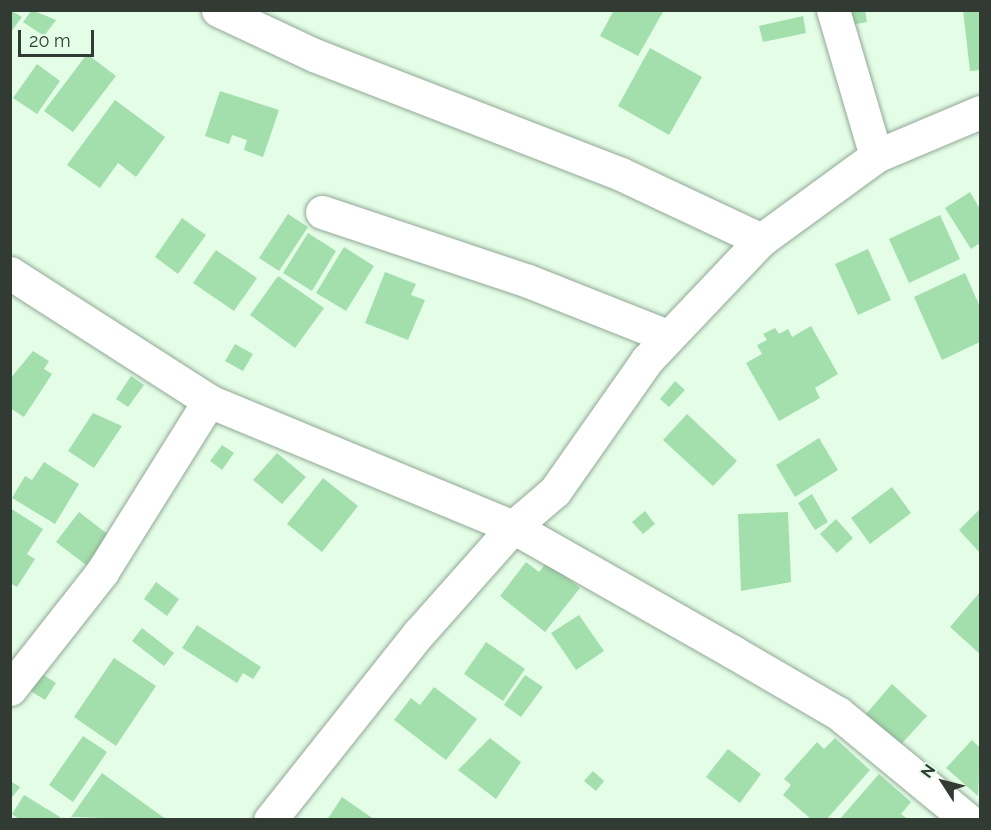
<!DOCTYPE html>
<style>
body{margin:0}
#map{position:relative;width:991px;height:830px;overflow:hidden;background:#e4fde7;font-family:Raleway,sans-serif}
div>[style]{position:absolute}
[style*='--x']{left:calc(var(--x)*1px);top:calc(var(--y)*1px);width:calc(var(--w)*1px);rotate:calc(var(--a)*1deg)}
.building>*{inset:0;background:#a2dfac}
.roads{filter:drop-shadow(0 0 2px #91a894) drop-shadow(0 0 2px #91a894)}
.minor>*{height:33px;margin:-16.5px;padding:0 16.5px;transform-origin:16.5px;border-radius:16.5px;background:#fff}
span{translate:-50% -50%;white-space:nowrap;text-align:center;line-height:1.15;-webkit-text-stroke:5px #e4fde7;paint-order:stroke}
.frame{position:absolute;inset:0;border:12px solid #313b33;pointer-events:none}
.north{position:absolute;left:913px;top:752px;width:60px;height:60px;-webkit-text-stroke:4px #e4fde7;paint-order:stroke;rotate:306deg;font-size:16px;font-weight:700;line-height:24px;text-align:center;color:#313b33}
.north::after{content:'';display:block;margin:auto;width:21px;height:27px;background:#313b33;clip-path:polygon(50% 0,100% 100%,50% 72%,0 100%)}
.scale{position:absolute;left:18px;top:30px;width:76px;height:27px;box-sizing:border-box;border:3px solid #313b33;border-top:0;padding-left:8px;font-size:18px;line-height:21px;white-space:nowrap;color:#313b33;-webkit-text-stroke:4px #e4fde7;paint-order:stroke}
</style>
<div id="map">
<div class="building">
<div style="clip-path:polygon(10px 10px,22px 17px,10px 33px)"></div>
<div style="clip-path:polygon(32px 10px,56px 20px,44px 36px,23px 22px)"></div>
<div style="clip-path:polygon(614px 10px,664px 10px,638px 56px,600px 36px)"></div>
<div style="clip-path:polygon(843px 10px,865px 10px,867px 22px,845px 26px)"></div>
<div style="clip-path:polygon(963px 10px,980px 10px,980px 70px,970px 71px)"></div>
<div style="clip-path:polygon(803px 16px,806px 33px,763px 42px,759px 26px)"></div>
<div style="clip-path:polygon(650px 48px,702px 77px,669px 135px,618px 106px)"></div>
<div style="clip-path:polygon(87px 54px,116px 76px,73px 132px,44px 111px)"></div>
<div style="clip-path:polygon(37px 64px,60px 81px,37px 114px,13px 98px)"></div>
<div style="clip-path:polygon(220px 91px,279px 110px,263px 157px,244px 150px,247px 140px,232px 135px,229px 144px,205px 136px)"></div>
<div style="clip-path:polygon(115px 100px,165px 137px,136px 177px,118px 163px,100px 188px,67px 165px)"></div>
<div style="clip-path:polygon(970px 192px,980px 209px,980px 243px,971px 249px,945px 208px)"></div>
<div style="clip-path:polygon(288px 214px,308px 227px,279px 271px,259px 258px)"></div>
<div style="clip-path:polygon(940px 215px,960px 259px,909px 283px,889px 239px)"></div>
<div style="clip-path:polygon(182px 218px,206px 235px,178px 274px,155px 257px)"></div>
<div style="clip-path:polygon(308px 233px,336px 251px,312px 291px,283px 273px)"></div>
<div style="clip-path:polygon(344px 247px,374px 266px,346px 311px,316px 293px)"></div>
<div style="clip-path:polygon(868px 249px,891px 300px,858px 315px,835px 264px)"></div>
<div style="clip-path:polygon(216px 250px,257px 278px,234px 311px,193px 283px)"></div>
<div style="clip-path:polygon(385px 272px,416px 284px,411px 295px,425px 300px,408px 340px,365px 323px)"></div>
<div style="clip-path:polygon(965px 273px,980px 307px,980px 342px,942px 360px,914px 297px)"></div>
<div style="clip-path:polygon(278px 276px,324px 308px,295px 348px,250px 315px)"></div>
<div style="clip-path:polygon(811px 326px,838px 374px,815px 388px,820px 398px,779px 421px,746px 363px,762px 354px,757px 345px,767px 340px,763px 334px,775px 328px,779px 334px,788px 329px,792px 337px)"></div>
<div style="clip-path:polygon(235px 344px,253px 354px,243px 371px,225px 361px)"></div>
<div style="clip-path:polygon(33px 351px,49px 361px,44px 369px,52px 374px,24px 417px,10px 408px,10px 379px)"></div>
<div style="clip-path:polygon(131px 376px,144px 385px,128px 407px,116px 399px)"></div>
<div style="clip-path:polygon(675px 381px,685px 390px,669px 407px,660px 399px)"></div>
<div style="clip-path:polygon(93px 413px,122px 426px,94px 468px,68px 451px)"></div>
<div style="clip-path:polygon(687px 414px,737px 461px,713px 486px,663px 440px)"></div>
<div style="clip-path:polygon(819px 438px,838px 470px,795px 497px,776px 465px)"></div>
<div style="clip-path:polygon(222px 445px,234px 453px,222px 470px,210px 461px)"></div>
<div style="clip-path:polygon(277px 453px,306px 477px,282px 504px,253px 480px)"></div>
<div style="clip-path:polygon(44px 462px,79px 484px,55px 524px,12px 498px,25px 476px,32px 480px)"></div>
<div style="clip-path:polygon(323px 478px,358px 506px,322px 552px,287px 524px)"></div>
<div style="clip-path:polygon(892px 487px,911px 513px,870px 544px,851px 518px)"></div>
<div style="clip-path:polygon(812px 494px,828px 522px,815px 530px,798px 503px)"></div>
<div style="clip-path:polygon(10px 508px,43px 529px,27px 554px,35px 559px,17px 587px,10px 583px)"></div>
<div style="clip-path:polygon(980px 509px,980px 553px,959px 530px)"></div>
<div style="clip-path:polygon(645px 511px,655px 524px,643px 534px,632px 522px)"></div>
<div style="clip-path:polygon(79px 512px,110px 536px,86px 565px,56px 542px)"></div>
<div style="clip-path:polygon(788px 512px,791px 582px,741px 591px,738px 514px)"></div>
<div style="clip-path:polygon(836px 519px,853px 538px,837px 553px,820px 534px)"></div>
<div style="clip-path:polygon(526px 562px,539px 572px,547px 562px,580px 588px,545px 632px,500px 596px)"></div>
<div style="clip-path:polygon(156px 582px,179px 599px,167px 616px,144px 599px)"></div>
<div style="clip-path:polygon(980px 592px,980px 654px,950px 627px)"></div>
<div style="clip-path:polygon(579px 615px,604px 651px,576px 670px,551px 633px)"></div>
<div style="clip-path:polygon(197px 625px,261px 667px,253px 679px,243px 673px,237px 683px,182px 648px)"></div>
<div style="clip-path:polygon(142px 628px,174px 653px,164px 666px,132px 641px)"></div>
<div style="clip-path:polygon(486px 642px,525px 669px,503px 701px,464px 674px)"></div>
<div style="clip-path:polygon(114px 658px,156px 686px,116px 746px,74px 717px)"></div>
<div style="clip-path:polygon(34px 669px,56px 683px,45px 700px,23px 686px)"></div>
<div style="clip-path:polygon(525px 675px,543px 687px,521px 717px,504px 705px)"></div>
<div style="clip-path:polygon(892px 684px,927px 716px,894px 752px,859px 722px)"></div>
<div style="clip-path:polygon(434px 687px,477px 719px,446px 760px,394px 720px,411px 698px,420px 705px)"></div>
<div style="clip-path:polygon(83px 736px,107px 752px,73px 802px,49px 785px)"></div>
<div style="clip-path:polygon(490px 738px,521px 762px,496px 799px,458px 770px)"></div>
<div style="clip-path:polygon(835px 738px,870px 770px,826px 820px,811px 819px,783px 795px,791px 785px,784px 779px,817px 742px,824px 749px)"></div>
<div style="clip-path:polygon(972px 740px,980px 748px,978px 796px,946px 768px)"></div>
<div style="clip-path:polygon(728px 749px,761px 774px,740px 803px,706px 777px)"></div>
<div style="clip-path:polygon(593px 771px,604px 781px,596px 791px,584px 781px)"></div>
<div style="clip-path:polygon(102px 773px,167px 820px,71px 817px)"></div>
<div style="clip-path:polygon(879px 774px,911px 802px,901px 814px,909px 820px,839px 820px)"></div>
<div style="clip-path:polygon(10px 781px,20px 787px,10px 800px)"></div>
<div style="clip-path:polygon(24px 795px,60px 817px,59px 820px,20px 820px,12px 814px)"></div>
<div style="clip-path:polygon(342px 797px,375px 820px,327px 820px)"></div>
</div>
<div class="roads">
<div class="minor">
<div style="--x:218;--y:10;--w:106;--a:25.1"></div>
<div style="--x:314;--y:55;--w:329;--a:21.2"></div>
<div style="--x:621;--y:174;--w:155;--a:25.2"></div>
<div style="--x:833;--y:10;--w:152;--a:73.6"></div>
<div style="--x:322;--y:212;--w:217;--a:18.5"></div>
<div style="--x:528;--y:281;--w:149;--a:21.6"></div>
<div style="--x:10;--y:273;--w:237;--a:32.7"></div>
<div style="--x:209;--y:401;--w:329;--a:22.5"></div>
<div style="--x:513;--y:527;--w:253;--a:29.6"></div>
<div style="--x:733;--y:652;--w:121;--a:30.2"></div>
<div style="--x:838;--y:713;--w:168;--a:39.5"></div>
<div style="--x:10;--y:689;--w:149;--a:-51.8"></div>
<div style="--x:102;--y:572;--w:202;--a:-58"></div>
<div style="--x:270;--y:820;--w:239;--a:-51.5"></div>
<div style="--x:419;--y:633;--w:142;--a:-48.4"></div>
<div style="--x:513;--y:527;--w:55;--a:-40.6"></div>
<div style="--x:555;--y:491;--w:160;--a:-54.9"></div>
<div style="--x:647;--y:360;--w:166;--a:-46.5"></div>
<div style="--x:761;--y:240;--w:142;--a:-36.1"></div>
<div style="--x:876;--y:156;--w:113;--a:-22.9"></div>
</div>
</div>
<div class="frame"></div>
<div class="north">N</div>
<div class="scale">20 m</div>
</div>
